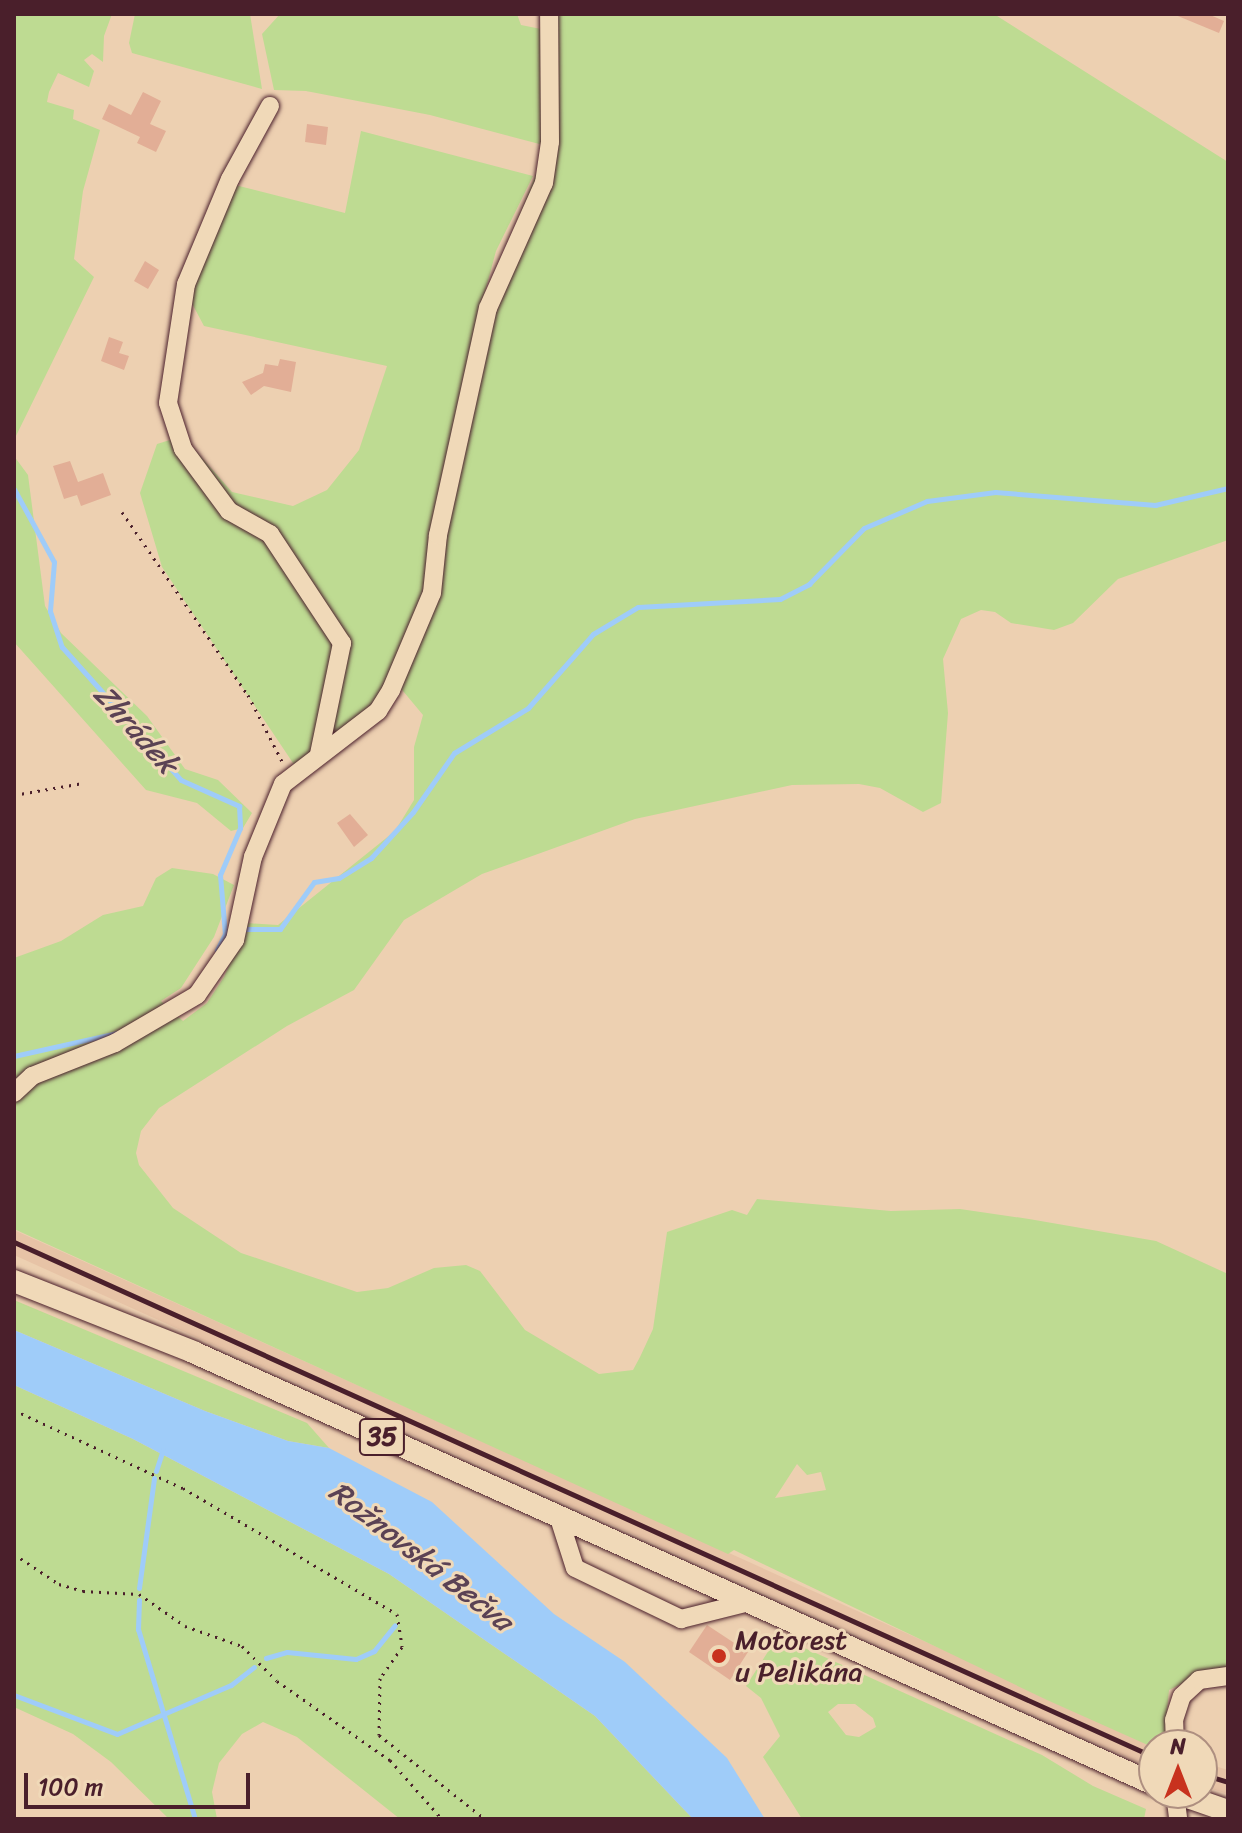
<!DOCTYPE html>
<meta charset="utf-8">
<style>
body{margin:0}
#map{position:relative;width:1242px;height:1833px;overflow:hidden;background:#edd0b1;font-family:Sriracha,sans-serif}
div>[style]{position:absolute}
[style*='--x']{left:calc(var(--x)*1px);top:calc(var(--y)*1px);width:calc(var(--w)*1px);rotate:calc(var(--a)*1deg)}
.built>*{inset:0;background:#e7c3a6}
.green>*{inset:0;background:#bedb92}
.water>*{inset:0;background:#9fccf9}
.stream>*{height:5px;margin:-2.5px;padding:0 2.5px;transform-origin:2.5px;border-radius:2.5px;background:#9fccf9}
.building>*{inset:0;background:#e2ae96}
.path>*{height:3px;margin-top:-1.5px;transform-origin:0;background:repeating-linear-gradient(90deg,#4a1f2b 0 2px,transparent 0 8px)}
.roads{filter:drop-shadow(0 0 2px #4a1f2b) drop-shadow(0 0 2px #4a1f2b)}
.minor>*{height:18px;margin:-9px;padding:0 9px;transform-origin:9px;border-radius:9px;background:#f0d9b8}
.major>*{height:22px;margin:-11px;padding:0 11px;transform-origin:11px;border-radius:11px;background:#f0d9b8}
.rail>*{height:5px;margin:-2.5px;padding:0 2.5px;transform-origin:2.5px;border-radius:2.5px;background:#4a1f2b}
.dots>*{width:22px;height:22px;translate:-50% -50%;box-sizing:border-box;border:4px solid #f0d9b8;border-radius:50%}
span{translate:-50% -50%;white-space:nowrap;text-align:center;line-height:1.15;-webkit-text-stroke:6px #f0d9b8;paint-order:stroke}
.shield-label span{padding:2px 6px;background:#f0d9b8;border:2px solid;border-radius:6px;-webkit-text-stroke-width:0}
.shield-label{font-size:26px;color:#4a1f2b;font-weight:700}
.poi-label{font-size:28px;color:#4a1f2b}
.left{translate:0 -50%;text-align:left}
.water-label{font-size:30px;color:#5b4254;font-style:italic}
.frame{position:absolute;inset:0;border:16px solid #4a1f2b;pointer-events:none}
.north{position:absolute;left:1138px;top:1729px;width:80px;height:80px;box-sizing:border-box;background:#f0d9b8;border:2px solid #ae8f80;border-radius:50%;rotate:0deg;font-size:22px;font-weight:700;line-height:32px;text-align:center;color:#4a1f2b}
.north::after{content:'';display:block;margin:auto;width:28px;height:36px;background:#c8321e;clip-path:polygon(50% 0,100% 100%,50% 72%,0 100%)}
.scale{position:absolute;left:24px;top:1773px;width:226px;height:36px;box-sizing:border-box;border:4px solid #4a1f2b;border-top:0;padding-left:10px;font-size:24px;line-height:28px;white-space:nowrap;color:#4a1f2b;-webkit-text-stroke:6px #f0d9b8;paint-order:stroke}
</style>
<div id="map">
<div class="built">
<div style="clip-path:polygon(14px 1230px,1154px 1745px,1154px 1769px,14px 1255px)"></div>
<div style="clip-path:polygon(1202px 1762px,1228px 1770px,1228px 1794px,1202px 1786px)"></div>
</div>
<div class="green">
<div style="clip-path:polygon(14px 14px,112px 14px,104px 36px,103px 62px,92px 54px,84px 60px,94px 71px,89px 87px,58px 73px,49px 92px,47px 102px,74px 110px,73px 119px,100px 130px,83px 191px,74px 259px,94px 277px,14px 440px)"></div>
<div style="clip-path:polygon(135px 14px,250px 14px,262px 89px,132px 53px,129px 43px)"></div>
<div style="clip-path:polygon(evenodd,280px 14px,517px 14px,521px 25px,541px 29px,540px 14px,994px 14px,1228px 162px,1228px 540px,1118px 579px,1073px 623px,1054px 630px,1011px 623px,995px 612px,981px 610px,961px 619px,943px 659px,948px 713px,941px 803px,923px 812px,880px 788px,859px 784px,792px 785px,635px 819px,482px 874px,404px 920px,354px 990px,287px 1026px,159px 1108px,141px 1131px,136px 1153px,139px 1165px,173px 1208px,241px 1253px,357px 1292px,388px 1288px,434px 1268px,466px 1265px,480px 1271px,525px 1330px,599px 1374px,633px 1370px,640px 1357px,653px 1329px,667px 1232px,732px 1210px,747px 1215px,757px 1199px,891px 1211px,960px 1209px,1029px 1219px,1156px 1241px,1228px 1274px,1228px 1673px,1197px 1676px,1169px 1690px,1164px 1742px,1150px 1746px,1047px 1700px,734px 1550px,728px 1554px,14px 1229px,14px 958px,61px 941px,103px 915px,143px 906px,156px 878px,172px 868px,213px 874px,234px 885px,214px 937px,181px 988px,161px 1001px,183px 1021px,207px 1003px,224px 977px,246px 923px,278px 925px,395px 831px,414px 800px,414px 747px,423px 715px,398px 685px,295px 766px,162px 567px,140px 493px,157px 444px,183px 436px,232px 492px,293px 506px,327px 490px,359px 450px,387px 366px,204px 326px,188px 296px,235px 185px,345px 213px,361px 131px,533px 176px,496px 251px,476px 325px,547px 146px,430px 115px,306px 91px,274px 90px,262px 34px,280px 14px,797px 1464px,807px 1475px,821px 1472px,826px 1490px,775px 1498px,797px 1464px)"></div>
<div style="clip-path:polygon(14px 456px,28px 475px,45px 606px,61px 633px,147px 716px,185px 769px,218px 780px,252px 813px,243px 828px,231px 831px,197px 803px,146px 790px,14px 642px)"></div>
<div style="clip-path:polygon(14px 1300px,307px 1423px,329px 1448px,288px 1441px,205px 1411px,14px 1330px)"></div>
<div style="clip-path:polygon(14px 1385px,133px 1439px,389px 1574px,595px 1716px,693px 1819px,400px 1819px,297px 1737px,263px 1722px,242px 1734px,219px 1763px,212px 1792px,217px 1819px,169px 1819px,111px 1762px,73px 1734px,14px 1707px)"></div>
<div style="clip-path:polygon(evenodd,778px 1636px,1042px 1755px,1093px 1786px,1146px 1809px,1144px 1819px,802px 1819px,763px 1757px,780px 1736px,761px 1698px,746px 1686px,778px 1636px,838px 1704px,855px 1704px,873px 1718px,876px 1727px,859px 1737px,846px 1735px,828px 1712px,838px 1704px)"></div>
</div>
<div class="water">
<div style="clip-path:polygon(14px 1330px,205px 1411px,288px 1441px,329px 1448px,432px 1502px,554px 1614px,625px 1662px,727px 1758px,765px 1819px,693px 1819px,595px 1716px,389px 1574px,133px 1439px,14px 1385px)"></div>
</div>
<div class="stream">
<div style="--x:14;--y:489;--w:83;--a:61.3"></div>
<div style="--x:54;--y:562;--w:49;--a:94.7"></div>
<div style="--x:50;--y:611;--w:38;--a:72"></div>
<div style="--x:62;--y:647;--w:178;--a:48.2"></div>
<div style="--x:181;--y:780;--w:64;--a:24.1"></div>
<div style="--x:239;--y:806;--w:22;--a:87"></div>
<div style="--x:240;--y:828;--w:51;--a:113.1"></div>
<div style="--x:220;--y:875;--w:59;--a:85.2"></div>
<div style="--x:225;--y:934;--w:18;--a:117"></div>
<div style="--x:242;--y:929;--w:38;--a:0"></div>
<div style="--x:280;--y:929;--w:58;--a:-54.1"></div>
<div style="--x:314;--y:882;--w:25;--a:-9"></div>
<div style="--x:339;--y:878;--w:38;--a:-32"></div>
<div style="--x:371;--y:858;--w:62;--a:-47.6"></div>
<div style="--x:413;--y:812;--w:72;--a:-55.2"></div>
<div style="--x:454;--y:753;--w:87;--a:-31.3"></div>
<div style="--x:528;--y:708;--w:98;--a:-48.7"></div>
<div style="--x:593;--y:634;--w:52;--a:-31"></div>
<div style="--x:638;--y:607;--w:142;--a:-3.2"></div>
<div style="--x:780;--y:599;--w:33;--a:-27"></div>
<div style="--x:809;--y:584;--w:78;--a:-45.5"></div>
<div style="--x:864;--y:528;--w:69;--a:-23.2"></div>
<div style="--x:927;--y:501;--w:69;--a:-7.5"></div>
<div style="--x:995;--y:492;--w:161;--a:4.6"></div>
<div style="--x:1155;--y:505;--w:75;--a:-13.1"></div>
<div style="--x:14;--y:1056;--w:106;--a:-12.6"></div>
<div style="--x:156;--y:1471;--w:22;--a:-72"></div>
<div style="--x:139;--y:1588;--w:111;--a:-82.2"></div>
<div style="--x:139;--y:1600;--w:29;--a:92"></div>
<div style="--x:138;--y:1629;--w:198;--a:73.3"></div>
<div style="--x:266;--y:1658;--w:22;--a:-16"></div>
<div style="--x:287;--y:1652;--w:69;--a:5.8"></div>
<div style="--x:356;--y:1659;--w:20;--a:-24"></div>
<div style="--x:374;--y:1651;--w:33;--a:-51"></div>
<div style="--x:14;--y:1695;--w:110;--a:20.7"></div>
<div style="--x:117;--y:1734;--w:124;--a:-23.3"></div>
<div style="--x:231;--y:1685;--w:29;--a:-38"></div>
</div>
<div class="building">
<div style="clip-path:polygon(1173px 14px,1208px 14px,1224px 21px,1219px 33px)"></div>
<div style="clip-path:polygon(143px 92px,161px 101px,150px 124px,166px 131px,156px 152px,137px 143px,140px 137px,102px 119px,109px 104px,131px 115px)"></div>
<div style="clip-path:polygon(307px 124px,328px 127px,326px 145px,305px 142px)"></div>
<div style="clip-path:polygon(145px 261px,159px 270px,148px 289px,134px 281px)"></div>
<div style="clip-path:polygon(109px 337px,123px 342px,119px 353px,129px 356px,124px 370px,101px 361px)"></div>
<div style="clip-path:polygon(280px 359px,296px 362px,291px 392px,264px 386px,251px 395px,242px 382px,263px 373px,265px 364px,278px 366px)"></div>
<div style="clip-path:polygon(70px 461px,78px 482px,103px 473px,111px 495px,81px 506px,77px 495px,64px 499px,53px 466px)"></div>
<div style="clip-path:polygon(350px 814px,368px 835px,354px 847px,337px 823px)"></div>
<div style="clip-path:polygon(707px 1625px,748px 1652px,730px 1680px,689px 1652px)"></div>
</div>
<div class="path">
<div style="--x:122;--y:512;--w:222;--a:55.5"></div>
<div style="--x:248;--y:695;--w:79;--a:62.8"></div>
<div style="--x:14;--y:795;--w:70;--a:-9.9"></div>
<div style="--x:14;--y:1410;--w:186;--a:24.8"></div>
<div style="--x:183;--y:1488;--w:248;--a:30.5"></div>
<div style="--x:397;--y:1614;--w:33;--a:81"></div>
<div style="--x:402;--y:1647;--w:38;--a:125"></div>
<div style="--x:380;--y:1678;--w:57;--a:91"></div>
<div style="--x:379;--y:1735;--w:135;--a:38.4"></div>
<div style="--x:14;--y:1554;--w:54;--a:33.7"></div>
<div style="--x:59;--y:1584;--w:25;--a:16"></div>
<div style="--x:83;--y:1591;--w:56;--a:3.1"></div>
<div style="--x:139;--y:1594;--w:56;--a:34.8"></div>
<div style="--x:185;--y:1626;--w:60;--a:19.3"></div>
<div style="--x:242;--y:1646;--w:49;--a:45"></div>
<div style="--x:277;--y:1681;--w:138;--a:35"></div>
<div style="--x:390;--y:1760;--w:79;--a:48.6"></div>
</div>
<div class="roads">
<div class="minor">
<div style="--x:270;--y:106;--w:83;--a:118.7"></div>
<div style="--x:230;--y:179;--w:114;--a:112.7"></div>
<div style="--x:186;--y:284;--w:120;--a:98.6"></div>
<div style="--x:168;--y:403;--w:48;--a:71.9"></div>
<div style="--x:183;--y:449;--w:77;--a:53.4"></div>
<div style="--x:229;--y:511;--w:47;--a:29.3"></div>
<div style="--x:270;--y:534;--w:131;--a:56.6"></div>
<div style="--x:342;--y:643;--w:113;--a:101.7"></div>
<div style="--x:14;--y:1093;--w:25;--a:-43"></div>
<div style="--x:32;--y:1076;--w:89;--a:-21.7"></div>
<div style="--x:115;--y:1043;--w:95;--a:-30.3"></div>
<div style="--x:197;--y:995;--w:67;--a:-55.4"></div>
<div style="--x:235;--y:940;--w:85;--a:-77.8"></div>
<div style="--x:253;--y:857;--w:79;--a:-67.7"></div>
<div style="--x:283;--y:784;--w:120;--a:-37.5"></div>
<div style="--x:378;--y:711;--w:25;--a:-58"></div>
<div style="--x:391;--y:690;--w:105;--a:-67.1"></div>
<div style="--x:432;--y:593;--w:58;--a:-84.1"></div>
<div style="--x:438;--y:535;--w:232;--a:-77.6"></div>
<div style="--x:488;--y:308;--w:137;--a:-65.9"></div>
<div style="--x:544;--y:183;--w:41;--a:-81.7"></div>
<div style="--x:550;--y:142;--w:128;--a:-90.4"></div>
<div style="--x:559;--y:1518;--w:52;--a:72.3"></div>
<div style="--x:575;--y:1568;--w:118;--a:25.7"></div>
<div style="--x:681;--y:1619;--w:66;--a:-14"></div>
<div style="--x:1175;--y:1745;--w:25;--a:-92"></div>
<div style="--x:1174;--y:1720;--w:25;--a:-72"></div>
<div style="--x:1182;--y:1696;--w:23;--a:-43"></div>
<div style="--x:1199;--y:1680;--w:29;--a:-8"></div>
<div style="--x:1175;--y:1793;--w:26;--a:83"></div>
</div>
<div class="major">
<div style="--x:14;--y:1281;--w:193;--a:21.6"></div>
<div style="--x:193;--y:1352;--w:1054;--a:24.21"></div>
<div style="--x:1176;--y:1793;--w:55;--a:19.1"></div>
</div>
</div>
<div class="rail">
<div style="--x:14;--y:1242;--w:1251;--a:24.31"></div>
<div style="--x:1202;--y:1774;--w:27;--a:17"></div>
</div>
<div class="dots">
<div style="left:719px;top:1656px;background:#c8321e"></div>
</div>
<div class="shield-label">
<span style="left:382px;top:1437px">35</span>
</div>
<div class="poi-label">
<span class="left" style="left:735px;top:1656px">Motorest<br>u Pelikána</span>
</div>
<div class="water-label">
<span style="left:136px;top:729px;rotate:48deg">Zhrádek</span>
<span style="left:421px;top:1556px;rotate:38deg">Rožnovská Bečva</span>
</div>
<div class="frame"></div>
<div class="north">N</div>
<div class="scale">100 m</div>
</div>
